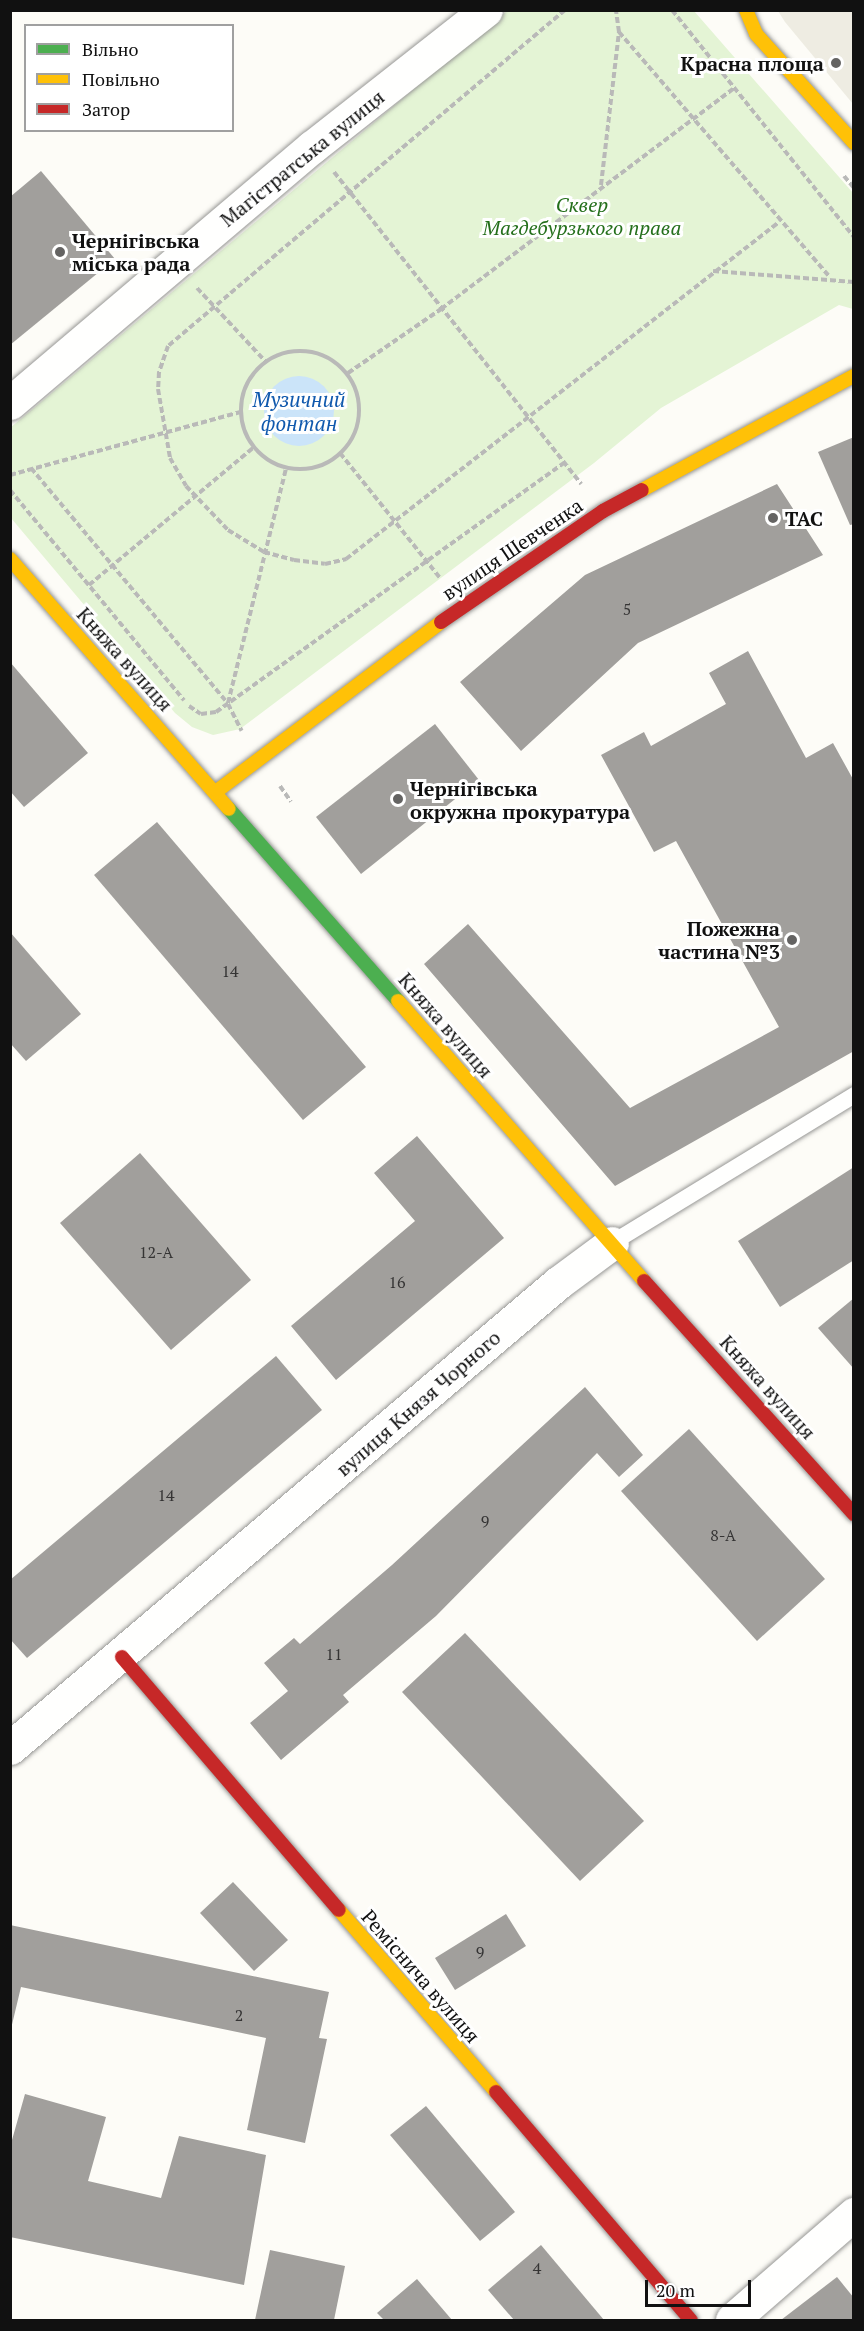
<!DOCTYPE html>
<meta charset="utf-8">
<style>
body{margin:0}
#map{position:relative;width:864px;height:2331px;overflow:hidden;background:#fdfcf7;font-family:"PT Serif",serif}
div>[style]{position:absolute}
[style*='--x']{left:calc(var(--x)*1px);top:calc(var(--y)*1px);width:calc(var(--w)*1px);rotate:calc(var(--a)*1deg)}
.green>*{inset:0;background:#e4f4d5}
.plaza>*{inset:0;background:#eeece2}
.water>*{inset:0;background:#cbe4f9}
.round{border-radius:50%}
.building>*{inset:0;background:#a19f9c}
.path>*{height:4px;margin-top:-2px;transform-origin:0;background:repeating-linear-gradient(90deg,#b9b9b8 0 6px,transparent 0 9px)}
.path>.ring{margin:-2px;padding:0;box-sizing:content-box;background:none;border:4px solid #b9b9b8;border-radius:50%}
.roads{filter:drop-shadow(0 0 2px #979795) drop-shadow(0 0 2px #979795)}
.lane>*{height:16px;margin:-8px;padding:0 8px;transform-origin:8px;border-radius:8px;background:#fffffe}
.street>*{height:33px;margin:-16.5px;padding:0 16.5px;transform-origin:16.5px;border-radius:16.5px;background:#fffffe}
.fast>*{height:14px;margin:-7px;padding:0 7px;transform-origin:7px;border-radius:7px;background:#4caf50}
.slow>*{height:14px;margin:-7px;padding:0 7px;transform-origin:7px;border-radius:7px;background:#ffc107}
.jam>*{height:14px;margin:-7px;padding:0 7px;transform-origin:7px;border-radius:7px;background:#c62828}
.dots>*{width:16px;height:16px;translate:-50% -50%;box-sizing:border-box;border:3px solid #fff;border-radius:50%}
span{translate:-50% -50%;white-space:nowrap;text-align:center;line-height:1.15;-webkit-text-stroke:6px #fff;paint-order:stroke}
.number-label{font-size:16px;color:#353434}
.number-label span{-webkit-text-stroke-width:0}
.poi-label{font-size:20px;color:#111;font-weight:700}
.right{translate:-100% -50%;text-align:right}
.left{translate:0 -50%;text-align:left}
.street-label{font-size:20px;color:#111}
.park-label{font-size:20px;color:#246f1b;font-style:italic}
.water-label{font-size:21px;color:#1059ad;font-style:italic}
.frame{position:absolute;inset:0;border:12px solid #111;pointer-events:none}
.legend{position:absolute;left:24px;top:24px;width:210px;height:108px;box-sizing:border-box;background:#fff;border:2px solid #a0a0a0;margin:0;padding:8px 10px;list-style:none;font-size:18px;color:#111}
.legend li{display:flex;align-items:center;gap:12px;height:30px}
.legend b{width:30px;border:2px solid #a0a0a0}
.scale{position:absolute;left:645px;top:2280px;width:106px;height:27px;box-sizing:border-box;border:3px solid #111;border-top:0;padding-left:8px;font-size:18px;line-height:21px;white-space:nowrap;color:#111;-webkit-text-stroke:4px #fff;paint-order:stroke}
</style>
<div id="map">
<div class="green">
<div style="clip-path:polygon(507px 11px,694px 11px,853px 193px,853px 309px,839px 305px,661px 408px,594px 463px,240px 729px,213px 735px,192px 727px,175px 713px,11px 518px,10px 428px)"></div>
</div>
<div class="plaza">
<div style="clip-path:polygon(778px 11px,853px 11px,853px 104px,785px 22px)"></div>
</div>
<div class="water">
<div class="round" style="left:264px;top:376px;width:70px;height:70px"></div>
</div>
<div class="building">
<div style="clip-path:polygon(41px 171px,115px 259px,10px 345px,10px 197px)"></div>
<div style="clip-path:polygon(854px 437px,854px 524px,850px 525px,818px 452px)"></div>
<div style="clip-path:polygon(777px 484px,823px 555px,638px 643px,521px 751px,460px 682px,585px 575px)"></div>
<div style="clip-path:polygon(748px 651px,806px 758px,833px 743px,854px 781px,854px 1051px,615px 1186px,424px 964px,468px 924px,630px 1108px,779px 1027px,676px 841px,654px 852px,601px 755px,644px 732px,651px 746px,726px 704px,709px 673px)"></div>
<div style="clip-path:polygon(10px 662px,88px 753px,24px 807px,10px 791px)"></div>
<div style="clip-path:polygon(435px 724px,479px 780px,361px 874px,316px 817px)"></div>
<div style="clip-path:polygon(157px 822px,366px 1067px,303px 1120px,94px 875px)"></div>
<div style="clip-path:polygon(10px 932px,81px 1014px,26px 1061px,10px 1043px)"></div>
<div style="clip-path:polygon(417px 1136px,504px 1238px,336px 1380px,291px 1326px,415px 1221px,374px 1173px)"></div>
<div style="clip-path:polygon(140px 1153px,251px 1280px,171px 1350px,60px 1223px)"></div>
<div style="clip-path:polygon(854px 1167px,854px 1260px,780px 1307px,738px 1241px)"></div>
<div style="clip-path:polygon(854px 1298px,854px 1369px,818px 1328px)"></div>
<div style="clip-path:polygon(276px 1356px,322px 1410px,27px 1658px,10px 1639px,10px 1580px)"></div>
<div style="clip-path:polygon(585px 1387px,643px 1455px,619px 1477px,597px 1453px,436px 1616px,343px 1695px,349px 1702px,281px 1760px,250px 1723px,288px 1691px,264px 1663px,294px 1638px,300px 1644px,392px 1565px)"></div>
<div style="clip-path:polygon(689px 1429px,825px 1579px,757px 1641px,621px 1491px)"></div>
<div style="clip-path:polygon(465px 1633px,644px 1821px,580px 1881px,402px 1692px)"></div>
<div style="clip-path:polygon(233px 1882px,288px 1940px,254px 1971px,200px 1913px)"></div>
<div style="clip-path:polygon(506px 1914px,526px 1946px,455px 1990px,435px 1958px)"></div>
<div style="clip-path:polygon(10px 1925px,329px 1992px,319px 2038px,327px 2039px,305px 2143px,247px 2130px,266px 2038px,21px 1987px,10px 2033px)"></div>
<div style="clip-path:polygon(25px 2094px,106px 2117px,88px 2181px,161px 2198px,179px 2136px,266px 2155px,244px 2285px,10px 2237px,10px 2147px)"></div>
<div style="clip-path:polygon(426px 2106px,515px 2212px,480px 2241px,390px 2135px)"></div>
<div style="clip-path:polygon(541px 2245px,604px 2320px,514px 2320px,488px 2290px)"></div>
<div style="clip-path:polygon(270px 2250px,345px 2266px,334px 2320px,255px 2320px)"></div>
<div style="clip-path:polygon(837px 2277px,854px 2298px,854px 2320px,781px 2320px)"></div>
<div style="clip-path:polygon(417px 2279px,452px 2320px,384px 2320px,377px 2313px)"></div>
</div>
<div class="path">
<div style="--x:565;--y:10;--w:520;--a:139.76"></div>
<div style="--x:168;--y:346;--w:28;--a:109"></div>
<div style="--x:159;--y:372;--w:17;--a:93"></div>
<div style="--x:158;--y:389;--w:70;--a:80.1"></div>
<div style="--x:170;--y:458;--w:32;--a:60"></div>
<div style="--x:186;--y:486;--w:61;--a:46.3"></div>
<div style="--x:228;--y:530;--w:42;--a:31.4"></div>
<div style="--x:264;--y:552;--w:31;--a:15"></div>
<div style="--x:294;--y:560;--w:31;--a:7"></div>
<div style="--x:325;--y:564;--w:22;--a:-13"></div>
<div style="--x:346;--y:559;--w:549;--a:-37.89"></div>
<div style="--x:672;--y:10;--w:291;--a:51.3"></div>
<div style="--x:619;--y:32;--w:323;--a:49.3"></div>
<div style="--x:334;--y:172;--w:398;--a:51.6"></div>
<div style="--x:844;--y:176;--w:16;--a:50"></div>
<div style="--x:601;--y:185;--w:154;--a:-83.3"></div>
<div style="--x:619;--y:32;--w:22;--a:-98"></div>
<div style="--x:713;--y:271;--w:141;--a:4.5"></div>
<div style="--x:197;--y:288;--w:101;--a:47"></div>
<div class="ring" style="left:241px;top:351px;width:114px;height:114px"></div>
<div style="--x:348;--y:373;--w:113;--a:-34.5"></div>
<div style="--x:441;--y:309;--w:367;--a:-37"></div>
<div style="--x:340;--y:453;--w:161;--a:51.3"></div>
<div style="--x:31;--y:468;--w:307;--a:50.1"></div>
<div style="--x:228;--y:704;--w:30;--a:63"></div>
<div style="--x:10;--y:475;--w:238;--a:-15.3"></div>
<div style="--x:10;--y:490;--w:273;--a:50.4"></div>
<div style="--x:89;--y:585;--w:214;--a:-39.9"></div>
<div style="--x:228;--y:703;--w:242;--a:-76.1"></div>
<div style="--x:189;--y:706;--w:14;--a:34"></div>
<div style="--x:201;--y:714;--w:15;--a:-8"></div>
<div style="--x:216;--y:712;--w:428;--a:-35.6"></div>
<div style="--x:280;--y:786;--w:19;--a:55"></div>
</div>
<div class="roads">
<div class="lane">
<div style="--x:612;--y:1243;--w:284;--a:-31.4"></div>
</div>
<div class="street">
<div style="--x:10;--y:403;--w:396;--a:-40.3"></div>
<div style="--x:312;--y:147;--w:221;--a:-38.2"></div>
<div style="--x:10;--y:1748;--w:719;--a:-40.32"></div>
<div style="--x:558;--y:1283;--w:67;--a:-36.5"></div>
<div style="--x:732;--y:2320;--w:162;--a:-41"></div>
</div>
<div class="fast">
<div style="--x:229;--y:809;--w:256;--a:48.6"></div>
</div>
<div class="slow">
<div style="--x:746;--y:10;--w:26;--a:67"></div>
<div style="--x:756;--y:34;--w:147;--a:48"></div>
<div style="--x:642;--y:490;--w:241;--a:-28.3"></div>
<div style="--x:10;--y:559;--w:332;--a:48.8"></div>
<div style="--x:217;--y:791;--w:281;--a:-37"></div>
<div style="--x:398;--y:1001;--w:373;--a:48.7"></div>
<div style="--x:339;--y:1910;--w:240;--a:49.2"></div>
</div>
<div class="jam">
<div style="--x:441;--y:622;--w:196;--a:-34.4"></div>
<div style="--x:603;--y:511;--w:44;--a:-28.3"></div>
<div style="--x:644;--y:1281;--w:314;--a:48"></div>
<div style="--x:122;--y:1657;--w:333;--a:49.4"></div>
<div style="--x:496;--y:2092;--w:300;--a:49.5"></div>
</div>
</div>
<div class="dots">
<div style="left:836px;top:63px;background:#646362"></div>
<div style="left:60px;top:252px;background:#646362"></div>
<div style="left:773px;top:518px;background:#646362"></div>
<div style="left:398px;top:799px;background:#646362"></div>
<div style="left:792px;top:940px;background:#646362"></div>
</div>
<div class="number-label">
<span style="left:627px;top:609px">5</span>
<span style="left:230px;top:971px">14</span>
<span style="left:156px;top:1252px">12-А</span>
<span style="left:397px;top:1282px">16</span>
<span style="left:166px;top:1495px">14</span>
<span style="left:485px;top:1521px">9</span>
<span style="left:723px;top:1535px">8-А</span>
<span style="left:334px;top:1654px">11</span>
<span style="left:480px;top:1952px">9</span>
<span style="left:239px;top:2015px">2</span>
<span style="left:537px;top:2268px">4</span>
</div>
<div class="poi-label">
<span class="right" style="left:824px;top:63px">Красна площа</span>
<span class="left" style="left:72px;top:252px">Чернігівська<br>міська рада</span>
<span class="left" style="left:785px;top:518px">ТАС</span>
<span class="left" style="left:410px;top:800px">Чернігівська<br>окружна прокуратура</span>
<span class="right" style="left:780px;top:940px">Пожежна<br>частина №3</span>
</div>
<div class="street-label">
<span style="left:302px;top:158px;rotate:-39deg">Магістратська вулиця</span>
<span style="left:512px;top:549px;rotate:-34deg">вулиця Шевченка</span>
<span style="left:125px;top:659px;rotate:48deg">Княжа вулиця</span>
<span style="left:446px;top:1025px;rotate:49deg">Княжа вулиця</span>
<span style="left:768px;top:1387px;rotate:48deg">Княжа вулиця</span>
<span style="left:418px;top:1403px;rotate:-41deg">вулиця Князя Чорного</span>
<span style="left:421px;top:1976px;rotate:49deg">Реміснича вулиця</span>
</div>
<div class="park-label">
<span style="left:582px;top:216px">Сквер<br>Магдебурзького права</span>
</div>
<div class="water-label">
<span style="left:299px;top:411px">Музичний<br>фонтан</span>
</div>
<div class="frame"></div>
<ul class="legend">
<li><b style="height:8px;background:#4caf50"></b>Вільно</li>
<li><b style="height:8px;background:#ffc107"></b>Повільно</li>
<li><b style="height:8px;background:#c62828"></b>Затор</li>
</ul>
<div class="scale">20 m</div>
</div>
